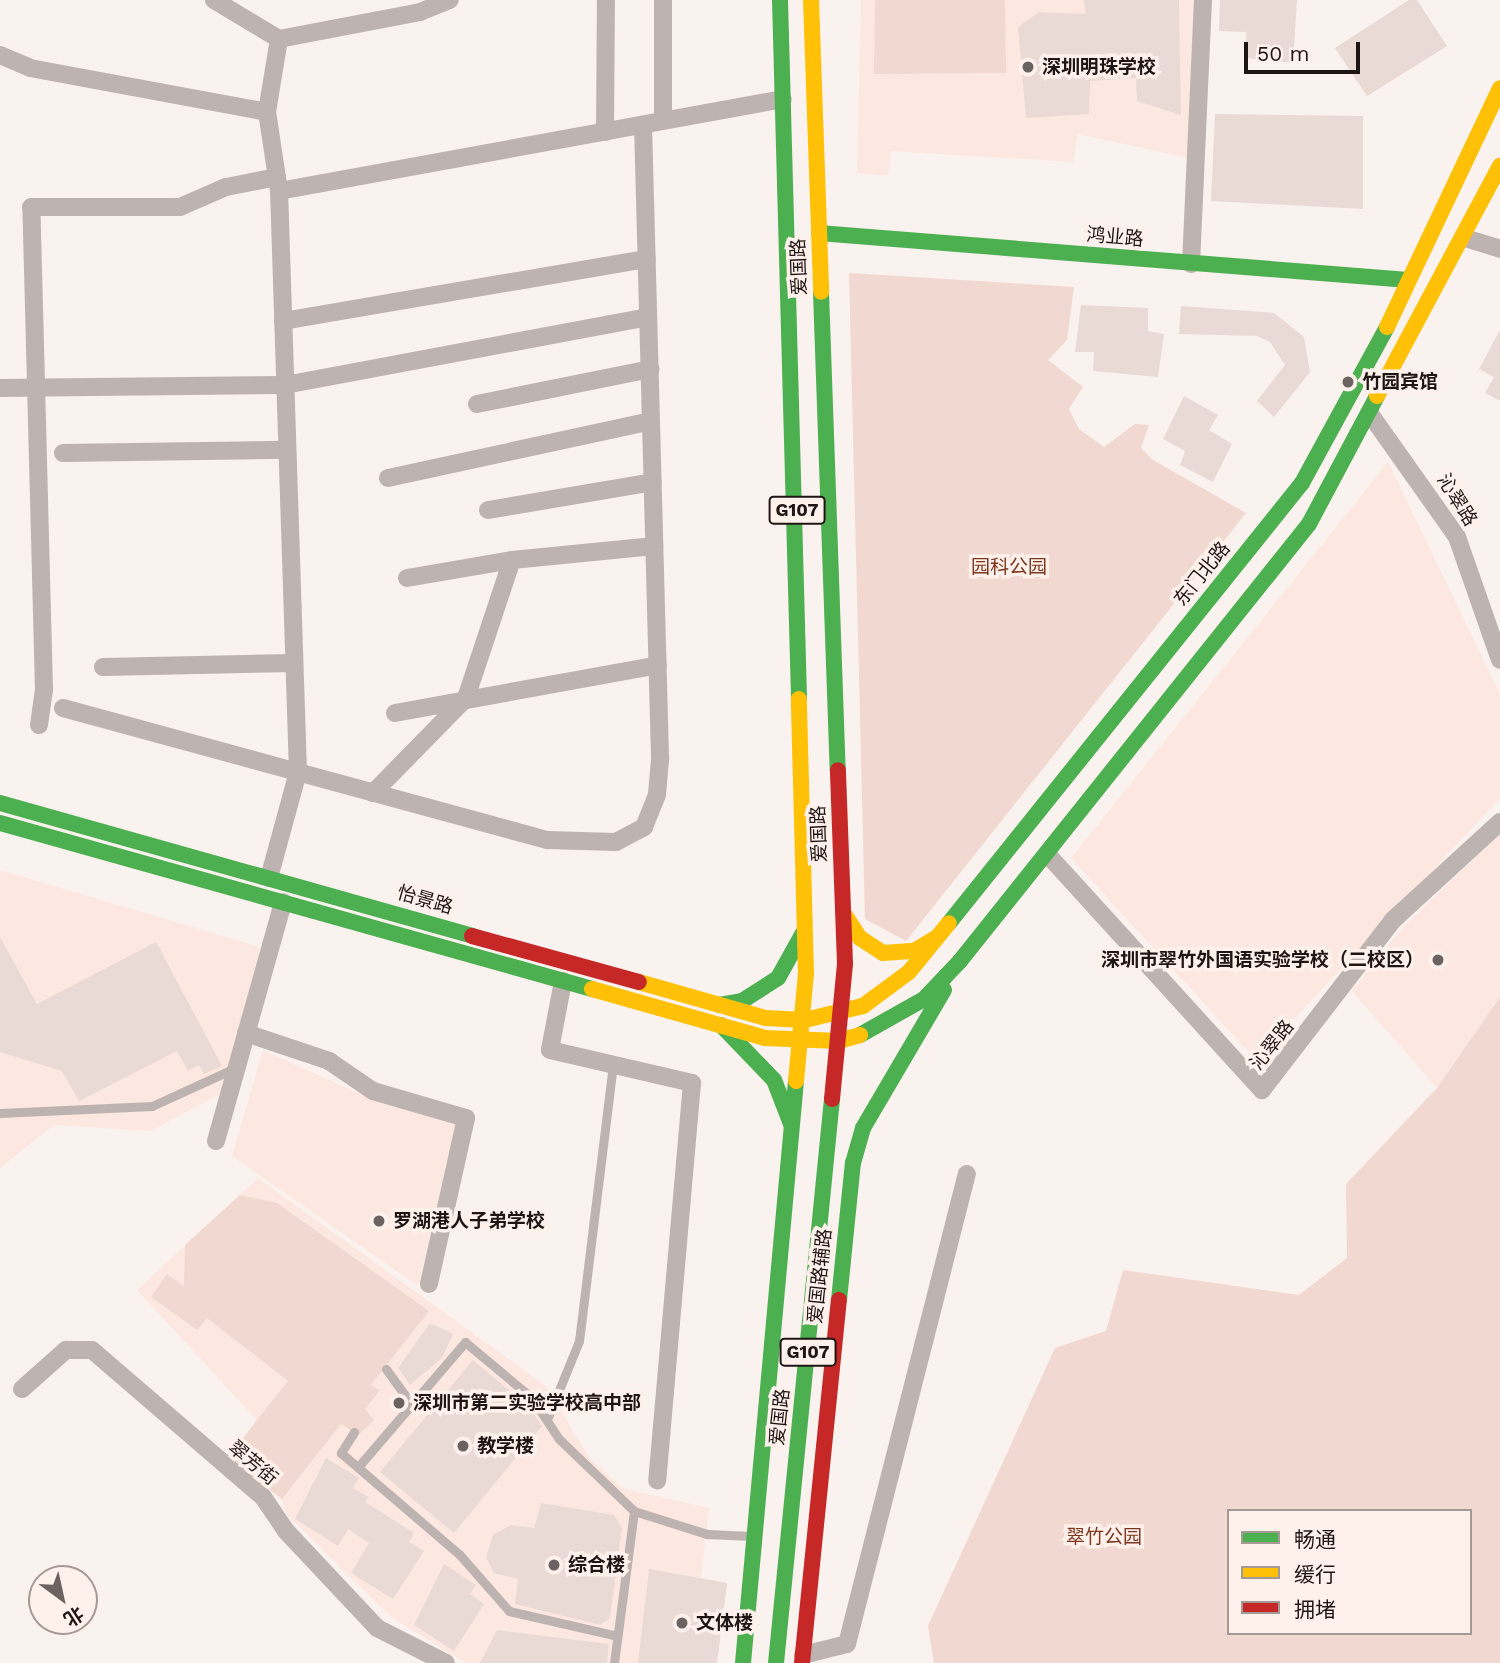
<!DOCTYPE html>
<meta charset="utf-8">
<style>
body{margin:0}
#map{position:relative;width:1500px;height:1663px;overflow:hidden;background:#faf2ef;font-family:"Work Sans","Noto Sans SC",sans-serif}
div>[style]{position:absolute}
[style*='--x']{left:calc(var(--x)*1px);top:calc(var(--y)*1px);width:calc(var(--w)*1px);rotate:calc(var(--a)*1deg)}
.built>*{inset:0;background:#fde8e1}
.green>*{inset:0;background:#f1d8d0}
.building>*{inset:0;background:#eadad5}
.lane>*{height:9px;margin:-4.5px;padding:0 4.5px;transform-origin:4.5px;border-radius:4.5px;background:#bdb3b0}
.street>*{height:18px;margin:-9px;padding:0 9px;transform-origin:9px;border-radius:9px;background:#bdb3b0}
.fast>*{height:16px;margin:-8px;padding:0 8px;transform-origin:8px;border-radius:8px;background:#4caf50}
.slow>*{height:16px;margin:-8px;padding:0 8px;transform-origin:8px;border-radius:8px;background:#ffc107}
.jam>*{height:16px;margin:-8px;padding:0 8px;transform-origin:8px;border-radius:8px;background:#c62828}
.dots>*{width:19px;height:19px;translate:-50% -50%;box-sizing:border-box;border:4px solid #fef0eb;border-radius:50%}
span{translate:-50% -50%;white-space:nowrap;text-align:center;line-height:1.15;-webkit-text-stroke:7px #fef0eb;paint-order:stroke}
.shield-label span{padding:2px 5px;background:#fef0eb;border:2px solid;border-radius:5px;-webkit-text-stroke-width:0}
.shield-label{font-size:18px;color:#1e1614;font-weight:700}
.poi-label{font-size:19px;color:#1e1614;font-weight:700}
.left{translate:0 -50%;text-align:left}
.right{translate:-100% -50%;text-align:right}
.street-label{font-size:19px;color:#1e1614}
.park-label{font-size:19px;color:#7e351e}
.legend{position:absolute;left:1227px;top:1509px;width:245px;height:126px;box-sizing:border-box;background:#fef0eb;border:2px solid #a49995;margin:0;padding:9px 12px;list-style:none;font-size:21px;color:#1e1614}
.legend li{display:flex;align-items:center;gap:14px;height:35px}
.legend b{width:35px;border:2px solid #a49995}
.north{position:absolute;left:28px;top:1565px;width:70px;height:70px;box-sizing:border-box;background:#fef0eb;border:2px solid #a49995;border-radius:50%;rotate:147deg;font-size:19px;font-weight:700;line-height:28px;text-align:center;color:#1e1614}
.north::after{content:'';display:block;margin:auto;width:24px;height:32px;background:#6b6361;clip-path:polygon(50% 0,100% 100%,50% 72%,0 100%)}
.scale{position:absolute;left:1244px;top:42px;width:116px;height:32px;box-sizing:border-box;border:4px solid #1e1614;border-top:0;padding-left:9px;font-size:21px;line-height:24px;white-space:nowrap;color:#1e1614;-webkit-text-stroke:5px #fef0eb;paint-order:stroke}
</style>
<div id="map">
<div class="built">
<div style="clip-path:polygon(861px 0,1197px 0,1197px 160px,1078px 134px,1073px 162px,891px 151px,888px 176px,857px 173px)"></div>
<div style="clip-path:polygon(1388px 462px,1500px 694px,1500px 798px,1256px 1060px,1071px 858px)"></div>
<div style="clip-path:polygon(1500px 834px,1500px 997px,1437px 1088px,1352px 991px,1401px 929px)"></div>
<div style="clip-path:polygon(0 870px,260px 947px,224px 1092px,150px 1131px,54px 1125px,0 1168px)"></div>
<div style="clip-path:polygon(263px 1050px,358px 1093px,456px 1123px,418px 1286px,232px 1156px)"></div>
<div style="clip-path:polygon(258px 1178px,546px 1386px,589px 1457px,622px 1488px,709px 1508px,701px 1578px,727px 1583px,717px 1663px,466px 1663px,392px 1618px,287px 1515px,281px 1499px,228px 1457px,257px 1420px,137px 1290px)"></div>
</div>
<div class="green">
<div style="clip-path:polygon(875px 0,1005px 0,1006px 73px,874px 74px)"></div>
<div style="clip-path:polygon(849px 273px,1074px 287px,1067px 340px,1048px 360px,1083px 387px,1069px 409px,1079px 429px,1104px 447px,1135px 424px,1149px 425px,1141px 448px,1153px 460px,1246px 513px,906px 941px,865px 919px)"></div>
<div style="clip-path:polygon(evenodd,1500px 997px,1500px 1663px,934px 1663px,928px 1626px,1055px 1348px,1106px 1331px,1123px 1270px,1299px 1295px,1347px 1258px,1346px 1184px,1437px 1088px,1500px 997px,1229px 1511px,1470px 1511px,1470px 1633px,1229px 1633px,1229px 1511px)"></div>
<div style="clip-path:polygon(240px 1195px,277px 1203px,429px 1311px,371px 1385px,380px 1390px,365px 1409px,374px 1420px,358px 1435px,341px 1424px,282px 1499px,228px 1457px,288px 1381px,207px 1318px,197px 1330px,151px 1297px,167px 1274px,184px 1286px,185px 1245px)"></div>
</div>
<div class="building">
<div style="clip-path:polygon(1084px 0,1179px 0,1181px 115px,1137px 101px,1136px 78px,1090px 81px,1089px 114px,1026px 118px,1018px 27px,1039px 12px,1085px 14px)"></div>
<div style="clip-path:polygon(1220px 0,1297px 0,1293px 63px,1247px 58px,1246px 32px,1219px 31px)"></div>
<div style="clip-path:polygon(1409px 0,1417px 0,1447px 46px,1367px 96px,1335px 48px)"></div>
<div style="clip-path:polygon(1215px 114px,1363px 116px,1363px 209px,1211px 201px)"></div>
<div style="clip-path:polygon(1081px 305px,1148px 308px,1148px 331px,1164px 334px,1158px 377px,1093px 371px,1094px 352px,1075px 352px)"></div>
<div style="clip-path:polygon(1181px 306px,1274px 313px,1304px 337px,1310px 372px,1274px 417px,1257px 401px,1285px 365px,1270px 342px,1257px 336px,1179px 334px)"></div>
<div style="clip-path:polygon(1500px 330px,1500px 401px,1485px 393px,1494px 377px,1479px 369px)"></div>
<div style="clip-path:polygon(1184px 396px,1218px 415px,1209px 430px,1232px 444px,1213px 482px,1180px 465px,1185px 451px,1163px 439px)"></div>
<div style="clip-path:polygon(0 937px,37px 1004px,156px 942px,222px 1066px,204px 1074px,199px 1065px,188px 1071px,177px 1051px,79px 1101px,62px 1071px,0 1052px)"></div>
<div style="clip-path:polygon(430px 1323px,453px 1334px,442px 1358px,410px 1385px,398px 1368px)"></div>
<div style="clip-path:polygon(473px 1360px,529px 1407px,542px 1426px,454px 1533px,380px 1472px)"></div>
<div style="clip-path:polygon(326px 1458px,359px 1478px,353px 1488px,369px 1497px,365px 1502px,414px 1533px,409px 1542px,424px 1551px,393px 1599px,351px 1573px,369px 1543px,348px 1529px,338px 1546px,295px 1519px)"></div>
<div style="clip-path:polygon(541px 1503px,614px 1515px,622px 1528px,610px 1618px,600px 1625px,515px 1604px,518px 1579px,494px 1573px,486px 1557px,493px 1535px,511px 1525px,534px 1528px)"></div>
<div style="clip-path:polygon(444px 1564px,476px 1585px,470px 1594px,484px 1604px,454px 1651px,414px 1625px)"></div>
<div style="clip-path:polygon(649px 1569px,727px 1583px,717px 1663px,638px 1663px)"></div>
<div style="clip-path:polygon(497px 1630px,609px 1644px,607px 1663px,480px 1663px)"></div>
</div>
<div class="lane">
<div style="--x:0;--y:1113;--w:152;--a:-2.6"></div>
<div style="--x:152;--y:1106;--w:91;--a:-24.6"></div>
<div style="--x:386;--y:1369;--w:44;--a:54.2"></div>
<div style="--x:548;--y:1417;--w:82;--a:-67.8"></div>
<div style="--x:579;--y:1341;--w:278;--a:-83"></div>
<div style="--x:354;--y:1432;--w:25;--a:122"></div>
<div style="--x:341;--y:1453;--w:155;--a:40.6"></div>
<div style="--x:459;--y:1554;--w:76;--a:48.7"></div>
<div style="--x:509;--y:1611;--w:111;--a:13"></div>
<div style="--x:358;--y:1467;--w:165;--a:-49.4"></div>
<div style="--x:465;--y:1342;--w:87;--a:39.9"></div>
<div style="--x:532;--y:1398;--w:49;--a:56.6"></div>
<div style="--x:559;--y:1439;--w:104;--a:43.8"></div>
<div style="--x:634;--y:1511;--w:77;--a:17.5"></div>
<div style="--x:707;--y:1534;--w:44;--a:2.6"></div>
<div style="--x:614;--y:1663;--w:153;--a:-82.5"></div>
</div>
<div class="street">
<div style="--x:214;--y:0;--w:76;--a:31"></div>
<div style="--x:279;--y:39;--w:144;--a:-10.8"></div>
<div style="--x:420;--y:12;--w:32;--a:-22"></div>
<div style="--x:0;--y:55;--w:33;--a:23"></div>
<div style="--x:30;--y:68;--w:241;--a:10.5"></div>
<div style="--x:663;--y:121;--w:121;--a:-90"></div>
<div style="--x:605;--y:132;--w:132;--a:-89.6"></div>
<div style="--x:279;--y:191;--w:512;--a:-10.34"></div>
<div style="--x:1465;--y:238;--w:37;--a:17"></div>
<div style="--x:1191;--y:264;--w:264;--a:-87.4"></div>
<div style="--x:283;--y:321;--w:369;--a:-9.7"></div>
<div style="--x:0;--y:388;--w:285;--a:-0.6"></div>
<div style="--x:285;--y:385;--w:369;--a:-10.6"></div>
<div style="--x:477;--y:404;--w:177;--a:-11.4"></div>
<div style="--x:1370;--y:414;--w:151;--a:54.7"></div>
<div style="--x:1457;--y:537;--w:130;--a:70.7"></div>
<div style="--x:63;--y:453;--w:224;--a:-0.8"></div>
<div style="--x:388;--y:478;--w:269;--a:-12.2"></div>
<div style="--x:488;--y:510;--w:167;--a:-9.6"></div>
<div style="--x:407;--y:578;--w:107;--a:-9.7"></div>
<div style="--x:512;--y:560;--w:143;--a:-5.6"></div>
<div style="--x:103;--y:667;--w:191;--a:-1.2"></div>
<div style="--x:63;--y:708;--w:502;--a:15.26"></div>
<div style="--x:547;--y:840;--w:69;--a:1.7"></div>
<div style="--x:616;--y:842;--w:32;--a:-28"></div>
<div style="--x:644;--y:827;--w:35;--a:-68"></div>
<div style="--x:657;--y:794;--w:37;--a:-85"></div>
<div style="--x:660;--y:757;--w:632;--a:-91.54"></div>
<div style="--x:395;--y:713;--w:267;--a:-10.3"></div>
<div style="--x:39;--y:725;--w:35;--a:-82"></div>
<div style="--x:44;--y:690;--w:483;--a:-91.5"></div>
<div style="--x:31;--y:207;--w:149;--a:0"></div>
<div style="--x:180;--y:207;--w:50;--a:-23.5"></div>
<div style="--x:226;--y:187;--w:52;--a:-11.1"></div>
<div style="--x:373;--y:793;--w:133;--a:-45.6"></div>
<div style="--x:466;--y:698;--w:145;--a:-71.6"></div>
<div style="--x:1048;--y:855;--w:318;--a:47.7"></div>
<div style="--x:1262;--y:1090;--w:215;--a:-52.4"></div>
<div style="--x:1393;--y:920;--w:145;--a:-42.5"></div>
<div style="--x:269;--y:878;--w:110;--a:-74.7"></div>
<div style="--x:298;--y:772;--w:581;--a:-91.87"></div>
<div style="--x:279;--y:191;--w:80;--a:-98.6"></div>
<div style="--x:267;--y:112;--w:74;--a:-80.7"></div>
<div style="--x:563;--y:981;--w:70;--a:100.7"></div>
<div style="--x:550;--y:1050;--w:146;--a:13.1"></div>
<div style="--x:692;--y:1083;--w:399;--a:95"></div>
<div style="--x:246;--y:1033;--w:88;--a:18.6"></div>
<div style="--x:329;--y:1061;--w:53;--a:34.3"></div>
<div style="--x:373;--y:1091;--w:97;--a:16.2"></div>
<div style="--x:466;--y:1118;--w:170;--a:102.6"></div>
<div style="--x:216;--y:1141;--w:248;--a:-74.3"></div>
<div style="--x:22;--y:1389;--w:59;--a:-41.6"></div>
<div style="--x:66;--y:1350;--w:26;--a:0"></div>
<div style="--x:92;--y:1350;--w:225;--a:40.7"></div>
<div style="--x:263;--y:1497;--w:41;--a:55.9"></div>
<div style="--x:286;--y:1531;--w:133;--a:46.8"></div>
<div style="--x:377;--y:1628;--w:77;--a:26.9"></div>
<div style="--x:803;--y:1655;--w:45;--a:-14"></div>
<div style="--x:847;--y:1644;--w:485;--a:-75.7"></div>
</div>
<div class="fast">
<div style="--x:780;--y:0;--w:699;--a:88.44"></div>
<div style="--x:819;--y:233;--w:591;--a:4.56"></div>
<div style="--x:821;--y:292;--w:478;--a:88"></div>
<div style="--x:0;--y:803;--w:490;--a:15.7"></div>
<div style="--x:0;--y:823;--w:615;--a:15.66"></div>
<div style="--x:949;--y:923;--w:564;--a:-51.26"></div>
<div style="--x:1302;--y:483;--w:178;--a:-61.4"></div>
<div style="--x:719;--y:1005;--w:23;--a:-10"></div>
<div style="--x:742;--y:1001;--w:43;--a:-32.6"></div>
<div style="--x:778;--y:978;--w:51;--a:-60.9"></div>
<div style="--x:721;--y:1025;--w:76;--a:46.1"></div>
<div style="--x:774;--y:1080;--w:47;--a:68.9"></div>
<div style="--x:860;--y:1035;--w:73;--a:-29.4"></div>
<div style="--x:924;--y:999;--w:52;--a:-46.5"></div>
<div style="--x:960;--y:961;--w:559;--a:-51.39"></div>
<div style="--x:1309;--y:524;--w:145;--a:-62"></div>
<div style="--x:839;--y:1300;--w:138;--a:-84.2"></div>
<div style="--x:853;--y:1163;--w:36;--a:-74"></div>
<div style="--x:863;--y:1128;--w:160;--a:-59.6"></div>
<div style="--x:743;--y:1663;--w:584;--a:-84.8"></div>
<div style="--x:776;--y:1663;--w:567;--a:-84.33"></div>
</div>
<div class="slow">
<div style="--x:811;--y:0;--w:292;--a:88"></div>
<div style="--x:1387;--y:327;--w:264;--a:-64.7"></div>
<div style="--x:1377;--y:396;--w:261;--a:-61.9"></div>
<div style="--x:843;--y:912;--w:31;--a:57"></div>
<div style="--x:860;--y:938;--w:27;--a:33"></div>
<div style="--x:883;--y:953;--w:31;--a:-4"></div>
<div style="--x:914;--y:951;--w:27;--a:-31"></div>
<div style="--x:639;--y:982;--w:131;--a:15.9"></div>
<div style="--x:765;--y:1018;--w:40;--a:2.9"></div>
<div style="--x:805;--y:1020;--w:60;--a:-13.6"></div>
<div style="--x:863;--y:1006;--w:57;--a:-36.5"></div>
<div style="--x:909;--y:972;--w:63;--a:-50.8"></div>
<div style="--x:592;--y:989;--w:180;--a:15.8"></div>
<div style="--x:765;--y:1038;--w:74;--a:2.3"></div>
<div style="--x:839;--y:1041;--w:22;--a:-16"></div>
<div style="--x:796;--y:1081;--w:107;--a:-84.7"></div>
<div style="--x:806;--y:974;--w:275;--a:-91.5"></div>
</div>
<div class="jam">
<div style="--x:472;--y:936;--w:173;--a:15.4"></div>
<div style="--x:832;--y:1099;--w:136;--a:-84.5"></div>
<div style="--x:845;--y:964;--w:194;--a:-92.1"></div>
<div style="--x:802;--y:1663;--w:365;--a:-84.2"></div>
</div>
<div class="dots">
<div style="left:1028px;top:67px;background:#6b6361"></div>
<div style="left:1348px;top:382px;background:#6b6361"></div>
<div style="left:1438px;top:960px;background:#6b6361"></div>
<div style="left:379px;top:1221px;background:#6b6361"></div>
<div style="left:399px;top:1403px;background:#6b6361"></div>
<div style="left:463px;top:1446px;background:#6b6361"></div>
<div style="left:554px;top:1565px;background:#6b6361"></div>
<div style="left:682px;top:1623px;background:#6b6361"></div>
</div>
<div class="shield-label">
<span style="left:797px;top:510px">G107</span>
<span style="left:808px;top:1352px">G107</span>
</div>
<div class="poi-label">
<span class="left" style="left:1042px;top:67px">深圳明珠学校</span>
<span class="left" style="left:1362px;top:382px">竹园宾馆</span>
<span class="right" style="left:1424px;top:960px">深圳市翠竹外国语实验学校（二校区）</span>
<span class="left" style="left:393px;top:1221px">罗湖港人子弟学校</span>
<span class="left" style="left:413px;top:1403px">深圳市第二实验学校高中部</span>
<span class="left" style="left:477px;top:1446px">教学楼</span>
<span class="left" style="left:568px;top:1565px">综合楼</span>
<span class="left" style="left:696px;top:1623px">文体楼</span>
</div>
<div class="street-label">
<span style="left:1115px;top:237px;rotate:5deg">鸿业路</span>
<span style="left:799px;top:267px;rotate:-92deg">爱国路</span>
<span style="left:1457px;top:500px;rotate:58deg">沁翠路</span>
<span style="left:1202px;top:574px;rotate:-51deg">东门北路</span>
<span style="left:819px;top:834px;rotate:-92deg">爱国路</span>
<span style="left:425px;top:900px;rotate:16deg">怡景路</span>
<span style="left:1272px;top:1045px;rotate:-52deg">沁翠路</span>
<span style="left:820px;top:1276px;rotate:-84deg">爱国路辅路</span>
<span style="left:780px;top:1417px;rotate:-84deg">爱国路</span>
<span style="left:253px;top:1463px;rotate:40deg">翠芳街</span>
</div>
<div class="park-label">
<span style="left:1009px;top:567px">园科公园</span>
<span style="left:1104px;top:1537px">翠竹公园</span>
</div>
<ul class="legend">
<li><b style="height:9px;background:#4caf50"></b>畅通</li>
<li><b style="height:9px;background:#ffc107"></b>缓行</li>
<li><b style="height:9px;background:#c62828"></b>拥堵</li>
</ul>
<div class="north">北</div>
<div class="scale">50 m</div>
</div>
